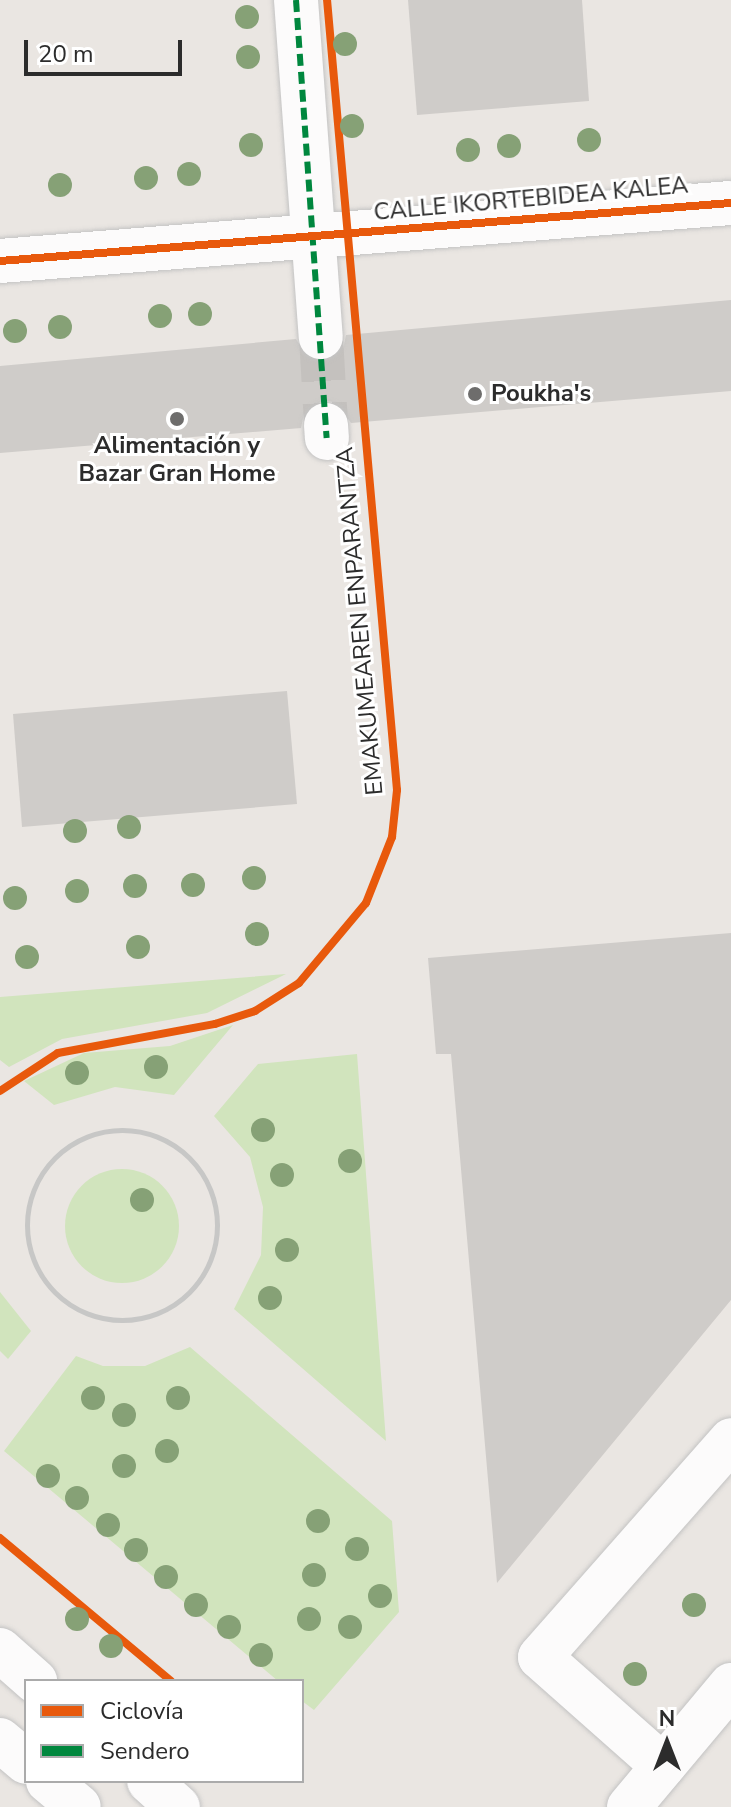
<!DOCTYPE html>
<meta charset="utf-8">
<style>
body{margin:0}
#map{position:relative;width:731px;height:1807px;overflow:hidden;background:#eae6e2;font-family:"Nunito Sans",sans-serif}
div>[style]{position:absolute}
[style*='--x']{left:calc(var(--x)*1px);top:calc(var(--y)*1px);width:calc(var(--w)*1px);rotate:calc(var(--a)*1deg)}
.green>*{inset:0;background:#d1e4bd}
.round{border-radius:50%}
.building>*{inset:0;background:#cfccc9}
.street-tunnel>*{height:44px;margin-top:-22px;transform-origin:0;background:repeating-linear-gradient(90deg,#c4c1be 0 44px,transparent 0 66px)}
.path>*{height:5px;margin-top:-2.5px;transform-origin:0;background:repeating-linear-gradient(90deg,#c7c7c6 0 6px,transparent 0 10px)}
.path>.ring{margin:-2.5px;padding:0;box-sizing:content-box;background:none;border:5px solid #c7c7c6;border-radius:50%}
.roads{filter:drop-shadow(0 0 2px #c3c3c3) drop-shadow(0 0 2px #c3c3c3)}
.street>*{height:44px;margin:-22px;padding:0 22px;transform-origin:22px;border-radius:22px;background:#fcfbfb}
.secondary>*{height:44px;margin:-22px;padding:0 22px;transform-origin:22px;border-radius:22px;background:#fcfbfb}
.quiet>*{height:6px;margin-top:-3px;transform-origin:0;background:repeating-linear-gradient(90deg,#00873e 0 12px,transparent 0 18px)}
.cycleway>*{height:8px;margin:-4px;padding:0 4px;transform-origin:4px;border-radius:4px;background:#e8590c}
.trees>*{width:24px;height:24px;margin:-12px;border-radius:50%;background:#86a176}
.dots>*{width:22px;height:22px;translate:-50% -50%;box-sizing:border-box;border:4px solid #fff;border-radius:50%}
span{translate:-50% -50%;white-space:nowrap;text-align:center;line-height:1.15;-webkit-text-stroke:6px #fff;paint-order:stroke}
.street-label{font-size:24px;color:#2c2c2c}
.poi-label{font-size:24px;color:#2c2c2c;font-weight:700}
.left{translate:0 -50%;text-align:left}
.legend{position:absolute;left:24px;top:1679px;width:280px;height:104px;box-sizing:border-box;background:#fff;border:2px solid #ababab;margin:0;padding:10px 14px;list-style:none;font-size:24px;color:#2c2c2c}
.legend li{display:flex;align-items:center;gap:16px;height:40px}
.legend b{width:40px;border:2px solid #ababab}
.north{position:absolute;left:627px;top:1703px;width:80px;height:80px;-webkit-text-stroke:6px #fff;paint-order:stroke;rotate:0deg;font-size:22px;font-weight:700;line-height:32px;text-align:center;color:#2c2c2c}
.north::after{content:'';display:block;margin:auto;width:28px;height:36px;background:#2c2c2c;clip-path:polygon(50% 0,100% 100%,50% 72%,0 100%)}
.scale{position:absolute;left:24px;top:40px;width:158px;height:36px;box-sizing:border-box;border:4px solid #2c2c2c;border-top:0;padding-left:10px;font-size:24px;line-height:28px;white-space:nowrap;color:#2c2c2c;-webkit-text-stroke:6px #fff;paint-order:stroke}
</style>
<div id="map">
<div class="green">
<div style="clip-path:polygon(286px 974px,207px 1013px,62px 1039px,9px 1067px,0 1060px,0 997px)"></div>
<div style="clip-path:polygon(233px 1025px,174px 1095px,115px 1087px,54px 1105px,24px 1081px,84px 1053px,170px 1046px)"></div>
<div style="clip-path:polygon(357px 1054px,386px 1441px,234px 1309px,261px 1255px,263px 1207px,250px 1157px,214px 1116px,258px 1064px)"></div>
<div class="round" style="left:65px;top:1169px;width:114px;height:114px"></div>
<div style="clip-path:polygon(0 1292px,31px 1331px,8px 1359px,0 1351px)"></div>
<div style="clip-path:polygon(190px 1347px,392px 1521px,399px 1612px,314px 1710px,302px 1701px,302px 1681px,278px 1681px,4px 1451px,76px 1356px,103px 1366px,145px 1366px)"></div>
</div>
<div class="building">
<div style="clip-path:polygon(408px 0,582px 0,589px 101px,417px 115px)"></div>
<div style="clip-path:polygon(731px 300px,731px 391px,351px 423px,337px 403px,323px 400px,304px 414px,301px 428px,0 453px,0 366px,296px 339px,309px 359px,324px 362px,343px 349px,346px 335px)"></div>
<div style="clip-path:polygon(287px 691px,297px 804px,22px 827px,13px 714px)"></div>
<div style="clip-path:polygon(731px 933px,731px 1300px,497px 1583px,451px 1054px,436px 1054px,428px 958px)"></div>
</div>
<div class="street-tunnel">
<div style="--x:321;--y:337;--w:88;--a:86.7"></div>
</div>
<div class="path">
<div class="ring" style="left:27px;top:1130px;width:185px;height:185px"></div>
</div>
<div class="roads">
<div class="street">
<div style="--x:296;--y:0;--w:338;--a:85.8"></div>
<div style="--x:326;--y:425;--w:13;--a:86"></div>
<div style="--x:663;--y:1766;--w:164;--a:-138.5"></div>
<div style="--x:540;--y:1657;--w:289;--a:-48.6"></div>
</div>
<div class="secondary">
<div style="--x:0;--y:261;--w:733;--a:-4.54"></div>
<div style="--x:0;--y:1650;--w:47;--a:41.5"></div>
<div style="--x:0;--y:1740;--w:34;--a:40"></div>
<div style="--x:48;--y:1781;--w:40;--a:40"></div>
<div style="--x:149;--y:1781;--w:39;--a:42"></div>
<div style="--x:629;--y:1807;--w:159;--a:-50.1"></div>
</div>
</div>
<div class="quiet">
<div style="--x:296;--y:0;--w:439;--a:86"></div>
</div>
<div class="cycleway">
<div style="--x:0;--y:261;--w:733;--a:-4.54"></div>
<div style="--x:0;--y:1091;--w:69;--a:-33.2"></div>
<div style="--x:58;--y:1053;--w:160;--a:-10.5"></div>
<div style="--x:215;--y:1024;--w:42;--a:-18"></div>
<div style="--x:255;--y:1011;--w:52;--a:-32.5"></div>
<div style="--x:299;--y:983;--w:104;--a:-50.1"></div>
<div style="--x:366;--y:903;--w:71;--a:-68.5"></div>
<div style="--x:392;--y:837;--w:47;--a:-83.9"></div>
<div style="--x:397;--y:790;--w:793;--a:-95.06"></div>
<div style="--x:0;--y:1538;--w:223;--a:39.9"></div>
</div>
<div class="trees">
<div style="left:247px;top:17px"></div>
<div style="left:345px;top:44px"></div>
<div style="left:248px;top:57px"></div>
<div style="left:352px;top:126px"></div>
<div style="left:589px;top:140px"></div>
<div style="left:251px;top:145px"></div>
<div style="left:509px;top:146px"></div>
<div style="left:468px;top:150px"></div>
<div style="left:189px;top:174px"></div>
<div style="left:146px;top:178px"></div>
<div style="left:60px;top:185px"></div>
<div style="left:200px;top:314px"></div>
<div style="left:160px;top:316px"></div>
<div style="left:60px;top:327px"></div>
<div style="left:15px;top:331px"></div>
<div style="left:129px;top:827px"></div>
<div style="left:75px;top:831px"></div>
<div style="left:254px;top:878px"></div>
<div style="left:193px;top:885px"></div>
<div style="left:135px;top:886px"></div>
<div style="left:77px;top:891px"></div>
<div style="left:15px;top:898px"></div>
<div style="left:257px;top:934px"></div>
<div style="left:138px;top:947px"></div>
<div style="left:27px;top:957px"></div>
<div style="left:156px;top:1067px"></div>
<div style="left:77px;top:1073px"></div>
<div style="left:263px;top:1130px"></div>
<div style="left:350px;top:1161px"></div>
<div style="left:282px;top:1175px"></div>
<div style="left:142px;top:1200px"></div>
<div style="left:287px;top:1250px"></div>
<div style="left:270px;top:1298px"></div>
<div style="left:93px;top:1398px"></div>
<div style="left:178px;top:1398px"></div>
<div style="left:124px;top:1415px"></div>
<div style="left:167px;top:1451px"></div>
<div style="left:124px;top:1466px"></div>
<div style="left:48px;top:1476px"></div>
<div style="left:77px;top:1498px"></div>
<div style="left:318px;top:1521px"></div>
<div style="left:108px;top:1525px"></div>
<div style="left:357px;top:1549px"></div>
<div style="left:136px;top:1550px"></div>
<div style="left:314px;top:1575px"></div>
<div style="left:166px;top:1577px"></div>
<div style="left:380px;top:1596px"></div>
<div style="left:196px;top:1605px"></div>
<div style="left:694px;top:1605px"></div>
<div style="left:77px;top:1619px"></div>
<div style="left:309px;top:1619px"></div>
<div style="left:229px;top:1627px"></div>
<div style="left:350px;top:1627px"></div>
<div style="left:111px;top:1646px"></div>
<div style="left:261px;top:1655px"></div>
<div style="left:635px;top:1674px"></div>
</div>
<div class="dots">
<div style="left:475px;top:394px;background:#6e6d6c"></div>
<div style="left:177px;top:419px;background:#6e6d6c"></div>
</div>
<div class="street-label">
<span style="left:531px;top:199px;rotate:-5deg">CALLE IKORTEBIDEA KALEA</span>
<span style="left:360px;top:621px;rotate:-95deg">EMAKUMEAREN ENPARANTZA</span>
</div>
<div class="poi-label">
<span class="left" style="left:491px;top:394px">Poukha's</span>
<span style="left:177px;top:460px">Alimentación y<br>Bazar Gran Home</span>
</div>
<ul class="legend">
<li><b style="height:10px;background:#e8590c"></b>Ciclovía</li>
<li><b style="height:10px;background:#00873e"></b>Sendero</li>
</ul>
<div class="north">N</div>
<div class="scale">20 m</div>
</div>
